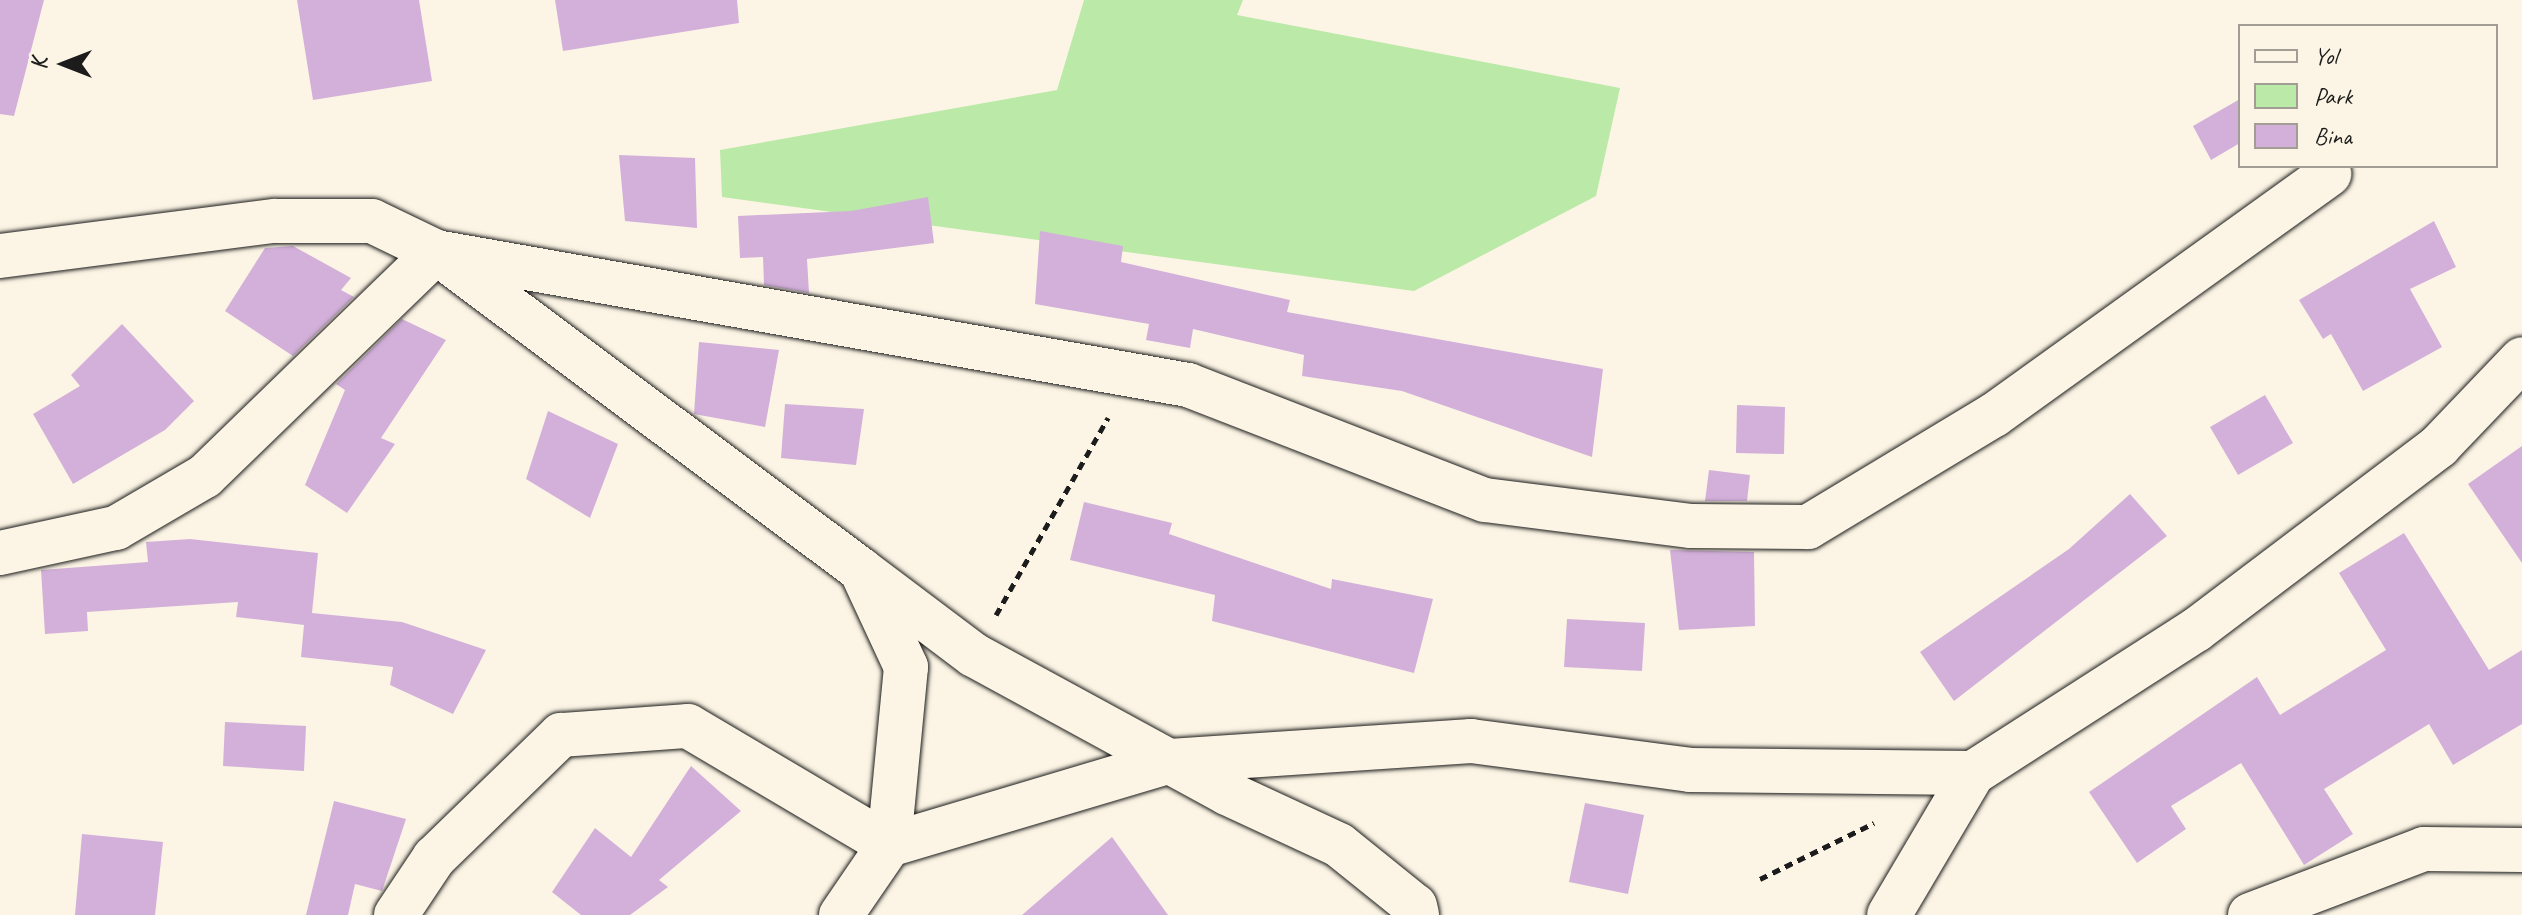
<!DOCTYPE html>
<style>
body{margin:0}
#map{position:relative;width:2522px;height:915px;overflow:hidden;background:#fcf5e5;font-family:Caveat,sans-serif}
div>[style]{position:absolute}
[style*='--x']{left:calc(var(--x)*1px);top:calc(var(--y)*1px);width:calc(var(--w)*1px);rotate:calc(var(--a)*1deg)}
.green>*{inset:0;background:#bbe9a7}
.building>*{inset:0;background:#d3b0da}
.path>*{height:5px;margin-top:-2.5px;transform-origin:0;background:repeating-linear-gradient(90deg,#1c1c1c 0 8px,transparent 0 14px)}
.roads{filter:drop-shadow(0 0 2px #1c1c1c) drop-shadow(0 0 2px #1c1c1c)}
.minor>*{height:44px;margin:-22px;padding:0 22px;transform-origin:22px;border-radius:22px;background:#fcf5e5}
.tertiary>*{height:44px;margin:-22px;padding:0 22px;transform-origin:22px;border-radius:22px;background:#fcf5e5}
span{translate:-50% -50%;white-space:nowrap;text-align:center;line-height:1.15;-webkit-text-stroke:7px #fcf5e5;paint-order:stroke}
.legend{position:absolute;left:2238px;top:24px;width:260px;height:144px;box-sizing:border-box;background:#fcf5e5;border:2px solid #a29e95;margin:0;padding:10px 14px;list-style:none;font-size:24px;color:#1c1c1c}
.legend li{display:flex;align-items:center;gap:16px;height:40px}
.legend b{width:40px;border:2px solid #a29e95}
.north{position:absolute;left:24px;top:24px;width:80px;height:80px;-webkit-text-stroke:6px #fcf5e5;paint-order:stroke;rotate:270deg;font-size:22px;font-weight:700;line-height:32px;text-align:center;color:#1c1c1c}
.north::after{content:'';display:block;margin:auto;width:28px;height:36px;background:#1c1c1c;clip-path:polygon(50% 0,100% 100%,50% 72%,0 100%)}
</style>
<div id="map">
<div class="green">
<div style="clip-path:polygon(1084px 0,1243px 0,1237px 15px,1620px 88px,1596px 196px,1414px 291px,722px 197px,720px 150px,1057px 90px)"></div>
</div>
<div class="building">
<div style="clip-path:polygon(0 0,44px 0,14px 116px,0 114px)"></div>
<div style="clip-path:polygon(297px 0,419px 0,432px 81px,313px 100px)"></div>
<div style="clip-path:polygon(555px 0,737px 0,739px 23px,563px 51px)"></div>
<div style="clip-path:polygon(2240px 99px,2240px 143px,2211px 160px,2193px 126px)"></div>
<div style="clip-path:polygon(619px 155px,695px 158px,697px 228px,625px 221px)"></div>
<div style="clip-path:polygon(928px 197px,934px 243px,807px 259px,809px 293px,764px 285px,763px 257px,740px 258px,738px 216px,851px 211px)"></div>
<div style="clip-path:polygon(2434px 221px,2456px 267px,2410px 289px,2442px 347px,2363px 391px,2331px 334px,2323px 339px,2299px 300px)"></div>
<div style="clip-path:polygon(1040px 231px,1123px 246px,1121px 262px,1290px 300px,1287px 312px,1603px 369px,1592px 457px,1402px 391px,1302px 376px,1304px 355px,1193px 329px,1190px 348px,1146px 340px,1149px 324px,1035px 304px)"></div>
<div style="clip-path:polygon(293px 246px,351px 278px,341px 290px,354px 297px,293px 356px,225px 311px,265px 248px)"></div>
<div style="clip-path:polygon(402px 319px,446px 340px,381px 438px,395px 444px,347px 513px,305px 485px,345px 390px,336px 384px)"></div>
<div style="clip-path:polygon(122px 324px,194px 401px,165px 430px,73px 484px,33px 414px,80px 386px,71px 375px)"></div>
<div style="clip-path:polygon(699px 342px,779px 350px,765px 427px,694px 414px)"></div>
<div style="clip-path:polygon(2265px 395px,2293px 443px,2238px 475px,2210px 427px)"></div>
<div style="clip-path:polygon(785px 404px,864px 409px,856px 465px,781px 458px)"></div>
<div style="clip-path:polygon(1737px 405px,1785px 407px,1784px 454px,1736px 453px)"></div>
<div style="clip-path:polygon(548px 411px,618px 444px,590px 518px,526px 479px)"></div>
<div style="clip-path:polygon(2522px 446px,2522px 563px,2468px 484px)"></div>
<div style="clip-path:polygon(1709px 470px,1750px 475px,1747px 501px,1705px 501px)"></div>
<div style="clip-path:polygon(2130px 494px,2167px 536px,1954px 701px,1920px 652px,2069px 549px)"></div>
<div style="clip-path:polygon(1084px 502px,1172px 523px,1169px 534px,1331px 589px,1332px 579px,1433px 599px,1414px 673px,1212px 621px,1215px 595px,1070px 560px)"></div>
<div style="clip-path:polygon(2404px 533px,2489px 670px,2522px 650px,2522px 724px,2453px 765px,2429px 724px,2324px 789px,2353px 834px,2304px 865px,2241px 763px,2171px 806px,2186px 829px,2137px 863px,2089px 792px,2257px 677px,2280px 715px,2386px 650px,2339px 573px)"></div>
<div style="clip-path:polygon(190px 539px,318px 553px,312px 613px,402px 622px,486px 650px,453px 714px,390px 685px,393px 667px,301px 657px,304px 625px,236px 617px,238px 602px,87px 612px,88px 631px,45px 634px,41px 570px,148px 562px,146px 542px)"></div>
<div style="clip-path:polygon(1670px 550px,1754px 552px,1755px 626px,1679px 630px)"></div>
<div style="clip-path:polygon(1567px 619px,1645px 623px,1642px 671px,1564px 667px)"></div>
<div style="clip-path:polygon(225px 722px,306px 726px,304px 771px,223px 766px)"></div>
<div style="clip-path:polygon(691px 766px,741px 811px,659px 880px,668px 887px,630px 915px,581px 915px,552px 892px,595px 828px,631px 857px)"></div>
<div style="clip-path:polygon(334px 801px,406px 819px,382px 891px,355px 884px,348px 915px,306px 915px)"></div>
<div style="clip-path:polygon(1585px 803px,1644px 815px,1628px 894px,1569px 882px)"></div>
<div style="clip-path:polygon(82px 834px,163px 842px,155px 915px,75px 915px)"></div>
<div style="clip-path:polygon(1112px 837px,1168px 915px,1022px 915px)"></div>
</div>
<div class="path">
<div style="--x:996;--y:615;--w:227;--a:-60.4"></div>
<div style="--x:1760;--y:879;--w:127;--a:-26.2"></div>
</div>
<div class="roads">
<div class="minor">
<div style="--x:0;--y:553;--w:119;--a:-12.2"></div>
<div style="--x:116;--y:528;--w:103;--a:-30.3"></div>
<div style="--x:205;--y:476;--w:322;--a:-44.1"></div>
<div style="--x:436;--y:252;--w:764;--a:10.03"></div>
<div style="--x:1188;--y:385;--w:318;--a:21.2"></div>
<div style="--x:1485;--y:500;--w:208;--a:7.2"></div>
<div style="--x:1691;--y:526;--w:117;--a:0.5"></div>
<div style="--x:1808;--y:527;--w:217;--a:-31.1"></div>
<div style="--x:1994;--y:415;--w:413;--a:-35.7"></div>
<div style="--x:861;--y:570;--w:141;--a:37"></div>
<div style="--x:974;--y:655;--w:288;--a:28.6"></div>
<div style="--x:1227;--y:793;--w:123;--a:24.9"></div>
<div style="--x:1339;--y:845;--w:97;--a:38.8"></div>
<div style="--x:1415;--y:906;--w:9;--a:77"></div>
<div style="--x:396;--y:915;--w:69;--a:-56.3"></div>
<div style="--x:434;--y:858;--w:177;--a:-44.1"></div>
<div style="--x:561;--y:735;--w:127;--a:-4.1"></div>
<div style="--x:688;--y:726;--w:234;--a:30.6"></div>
<div style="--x:889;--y:845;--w:293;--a:-16.6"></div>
<div style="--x:1170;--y:761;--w:302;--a:-3.8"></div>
<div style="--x:1471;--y:741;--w:221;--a:7.5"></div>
<div style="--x:1690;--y:770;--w:283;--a:0.6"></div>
<div style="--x:1889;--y:915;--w:165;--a:-59.4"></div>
<div style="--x:1973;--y:773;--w:265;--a:-32.7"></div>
<div style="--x:2196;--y:630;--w:305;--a:-37.1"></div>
<div style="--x:2439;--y:446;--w:120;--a:-46.3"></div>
<div style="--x:2250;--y:915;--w:186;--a:-20.8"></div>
<div style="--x:2424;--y:849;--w:98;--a:0.6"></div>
</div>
<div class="tertiary">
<div style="--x:0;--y:256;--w:277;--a:-7.3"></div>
<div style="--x:275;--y:221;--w:97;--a:0"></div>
<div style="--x:372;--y:221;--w:71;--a:25.8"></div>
<div style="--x:436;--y:252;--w:531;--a:36.81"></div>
<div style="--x:861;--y:570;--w:107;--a:65.1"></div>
<div style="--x:906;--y:667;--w:179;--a:95.5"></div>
<div style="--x:889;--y:845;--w:85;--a:124.4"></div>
</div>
</div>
<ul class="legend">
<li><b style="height:10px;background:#fcf5e5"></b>Yol</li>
<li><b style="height:22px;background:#bbe9a7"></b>Park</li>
<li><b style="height:22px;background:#d3b0da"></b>Bina</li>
</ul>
<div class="north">K</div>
</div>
